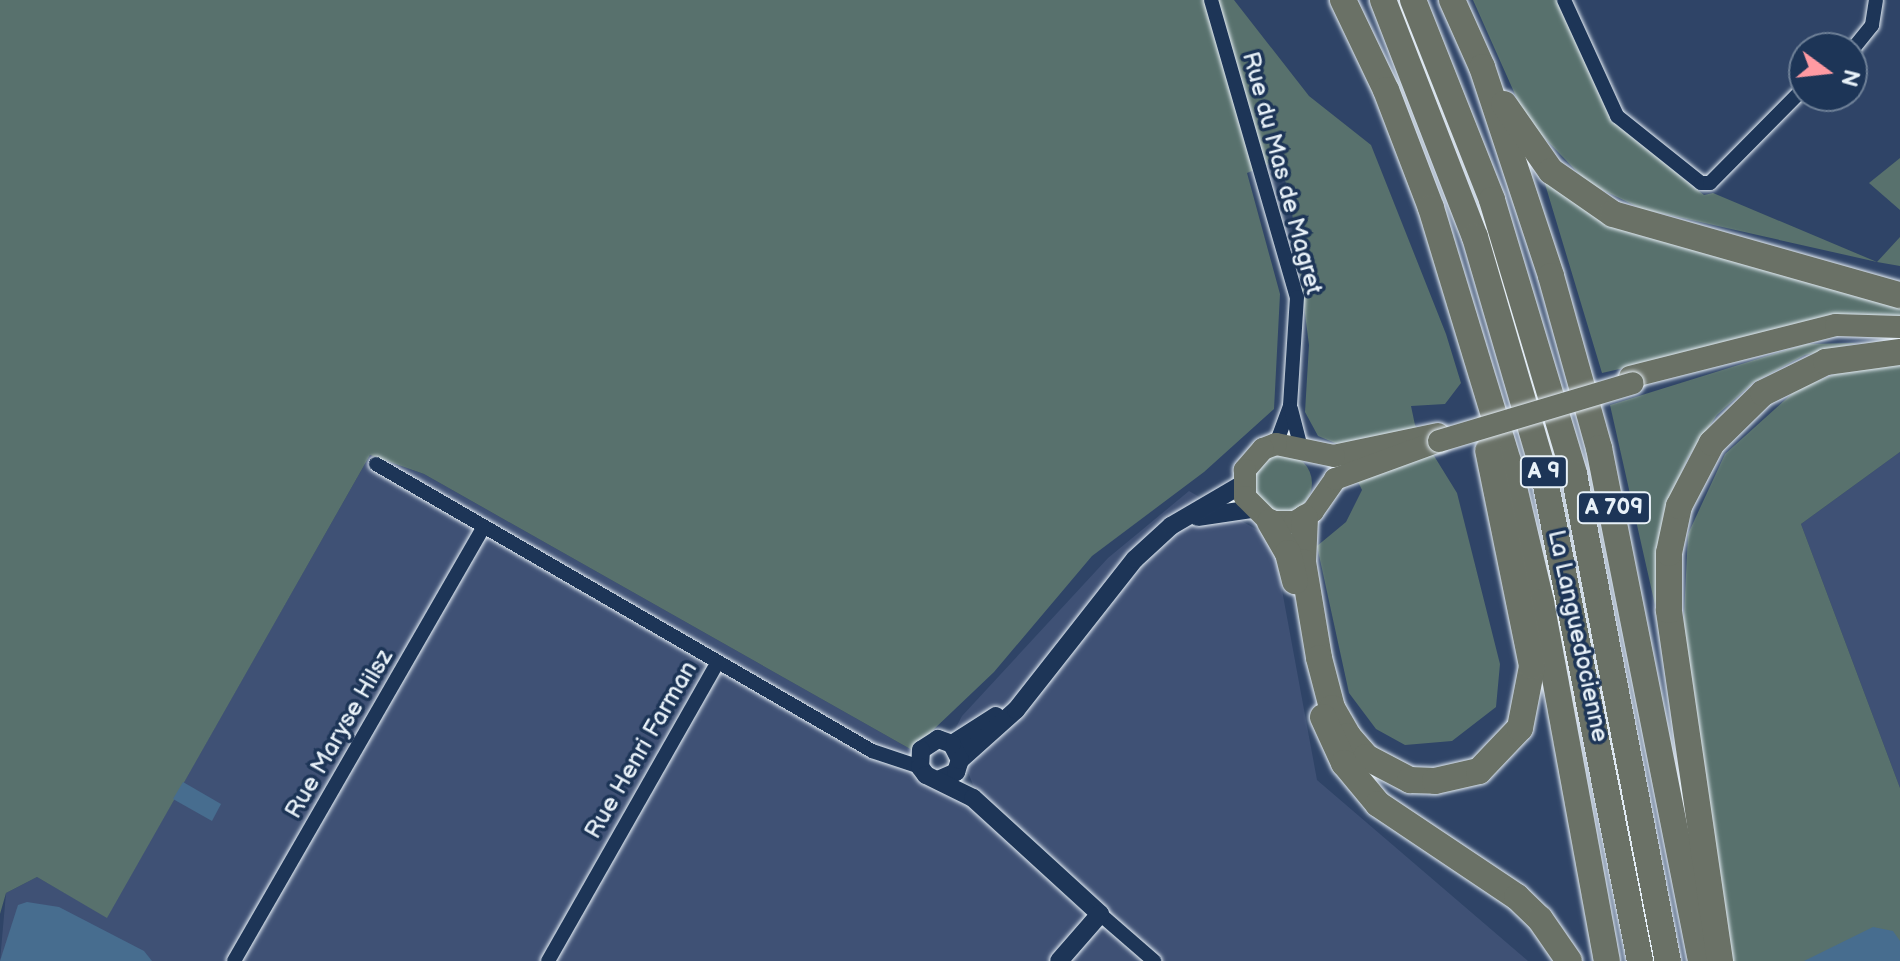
<!DOCTYPE html>
<style>
body{margin:0}
#map{position:relative;width:1900px;height:961px;overflow:hidden;background:#2f4467;font-family:"Balsamiq Sans",sans-serif}
div>[style]{position:absolute}
[style*='--x']{left:calc(var(--x)*1px);top:calc(var(--y)*1px);width:calc(var(--w)*1px);rotate:calc(var(--a)*1deg)}
.built>*{inset:0;background:#3f5175}
.green>*{inset:0;background:#58716d}
.round{border-radius:50%}
.water>*{inset:0;background:#476d8f}
.roads{filter:drop-shadow(0 0 2px #e8f1f8) drop-shadow(0 0 2px #e8f1f8)}
.minor>*{height:14px;margin:-7px;padding:0 7px;transform-origin:7px;border-radius:7px;background:#1d3557}
.tertiary>*{height:18px;margin:-9px;padding:0 9px;transform-origin:9px;border-radius:9px;background:#1d3557}
.primary>*{height:22px;margin:-11px;padding:0 11px;transform-origin:11px;border-radius:11px;background:#6a7166}
.motorway>*{height:26px;margin:-13px;padding:0 13px;transform-origin:13px;border-radius:13px;background:#6a7166}
.bridges{filter:drop-shadow(0 0 2px #e8f1f8) drop-shadow(0 0 2px #e8f1f8)}
.primary-bridge>*{height:22px;margin:-11px;padding:0 11px;transform-origin:11px;border-radius:11px;background:#6a7166}
span{translate:-50% -50%;white-space:nowrap;text-align:center;line-height:1.15;-webkit-text-stroke:7px #1d3557;paint-order:stroke}
.shield-label span{padding:2px 6px;background:#1d3557;border:2px solid;border-radius:6px;-webkit-text-stroke-width:0}
.shield-label{font-size:22px;color:#e8f1f8;font-weight:700}
.street-label{font-size:24px;color:#e8f1f8}
.north{position:absolute;left:1788px;top:32px;width:80px;height:80px;box-sizing:border-box;background:#1d3557;border:2px solid #6e8097;border-radius:50%;rotate:105deg;font-size:22px;font-weight:700;line-height:32px;text-align:center;color:#e8f1f8}
.north::after{content:'';display:block;margin:auto;width:28px;height:36px;background:#ff9aa2;clip-path:polygon(50% 0,100% 100%,50% 72%,0 100%)}
</style>
<div id="map">
<div class="built">
<div style="clip-path:polygon(1900px 452px,1900px 788px,1801px 524px)"></div>
<div style="clip-path:polygon(370px 455px,424px 474px,912px 750px,905px 768px,963px 799px,1084px 913px,1083px 925px,1051px 961px,0 961px,6px 893px,37px 877px,107px 917px)"></div>
<div style="clip-path:polygon(1189px 491px,1261px 532px,1275px 552px,1317px 780px,1528px 961px,1064px 961px,1108px 908px,973px 785px,953px 733px,962px 716px,1108px 558px)"></div>
</div>
<div class="green">
<div style="clip-path:polygon(0 0,1234px 0,1309px 96px,1371px 145px,1446px 334px,1461px 383px,1445px 404px,1411px 406px,1415px 425px,1457px 493px,1500px 664px,1496px 707px,1452px 741px,1405px 745px,1376px 729px,1349px 693px,1317px 546px,1346px 522px,1362px 490px,1340px 445px,1318px 436px,1305px 412px,1309px 345px,1290px 197px,1279px 160px,1247px 173px,1280px 294px,1274px 409px,1204px 472px,1092px 556px,994px 672px,912px 750px,424px 474px,370px 455px,107px 918px,37px 877px,6px 893px,0 914px)"></div>
<div style="clip-path:polygon(1473px 0,1558px 0,1618px 125px,1704px 195px,1713px 193px,1877px 262px,1900px 237px,1900px 266px,1877px 262px,1642px 209px,1588px 183px,1526px 119px)"></div>
<div style="clip-path:polygon(1900px 158px,1900px 210px,1869px 183px)"></div>
<div style="clip-path:polygon(1542px 174px,1579px 205px,1900px 304px,1900px 320px,1853px 316px,1602px 373px)"></div>
<div style="clip-path:polygon(1857px 343px,1805px 355px,1754px 382px,1717px 415px,1689px 456px,1671px 495px,1655px 605px,1610px 405px,1806px 344px)"></div>
<div style="clip-path:polygon(1869px 360px,1900px 364px,1900px 452px,1801px 524px,1900px 788px,1900px 961px,1729px 961px,1682px 656px,1688px 534px,1725px 454px,1796px 390px)"></div>
<div class="round" style="left:1254px;top:454px;width:58px;height:58px"></div>
</div>
<div class="water">
<div style="clip-path:polygon(183px 782px,221px 804px,212px 821px,173px 799px)"></div>
<div style="clip-path:polygon(27px 902px,59px 907px,144px 951px,152px 961px,0 961px,18px 905px)"></div>
<div style="clip-path:polygon(1873px 927px,1893px 931px,1900px 941px,1900px 961px,1804px 961px)"></div>
</div>
<div class="roads">
<div class="minor">
<div style="--x:1211;--y:0;--w:309;--a:73.9"></div>
<div style="--x:1297;--y:297;--w:109;--a:93.7"></div>
<div style="--x:1290;--y:406;--w:40;--a:110.2"></div>
<div style="--x:1564;--y:0;--w:128;--a:65.4"></div>
<div style="--x:1617;--y:116;--w:107;--a:38.6"></div>
<div style="--x:1701;--y:183;--w:9;--a:0"></div>
<div style="--x:1710;--y:183;--w:134;--a:-45.3"></div>
<div style="--x:1852;--y:50;--w:32;--a:-51"></div>
<div style="--x:1872;--y:25;--w:25;--a:-81"></div>
<div style="--x:1291;--y:409;--w:40;--a:75.6"></div>
<div style="--x:376;--y:464;--w:573;--a:30.05"></div>
<div style="--x:872;--y:751;--w:51;--a:18.4"></div>
<div style="--x:1100;--y:914;--w:72;--a:41"></div>
<div style="--x:234;--y:961;--w:498;--a:-60.1"></div>
<div style="--x:548;--y:961;--w:342;--a:-60.4"></div>
</div>
<div class="tertiary">
<div style="--x:1198;--y:517;--w:55;--a:-8.4"></div>
<div style="--x:952;--y:744;--w:52;--a:-32.5"></div>
<div style="--x:960;--y:760;--w:75;--a:-41.8"></div>
<div style="--x:1016;--y:710;--w:192;--a:-51.8"></div>
<div style="--x:1135;--y:559;--w:49;--a:-42.5"></div>
<div style="--x:1171;--y:526;--w:83;--a:-30.3"></div>
<div style="--x:938;--y:780;--w:20;--a:-24"></div>
<div style="--x:956;--y:772;--w:13;--a:-72"></div>
<div style="--x:960;--y:760;--w:18;--a:-117"></div>
<div style="--x:952;--y:744;--w:15;--a:-160"></div>
<div style="--x:938;--y:739;--w:20;--a:147"></div>
<div style="--x:921;--y:750;--w:17;--a:93"></div>
<div style="--x:920;--y:767;--w:10;--a:53"></div>
<div style="--x:926;--y:775;--w:52;--a:26.1"></div>
<div style="--x:973;--y:798;--w:172;--a:42.4"></div>
<div style="--x:1100;--y:914;--w:62;--a:131.1"></div>
</div>
<div class="primary">
<div style="--x:1630;--y:377;--w:212;--a:-14.2"></div>
<div style="--x:1836;--y:325;--w:64;--a:1.8"></div>
<div style="--x:1438;--y:434;--w:106;--a:168.1"></div>
<div style="--x:1334;--y:456;--w:59;--a:-168.3"></div>
<div style="--x:1276;--y:444;--w:14;--a:159"></div>
<div style="--x:1263;--y:449;--w:28;--a:131"></div>
<div style="--x:1245;--y:470;--w:27;--a:90"></div>
<div style="--x:1245;--y:497;--w:35;--a:45"></div>
<div style="--x:1270;--y:522;--w:25;--a:0"></div>
<div style="--x:1295;--y:522;--w:21;--a:-31"></div>
<div style="--x:1313;--y:511;--w:39;--a:-55"></div>
<div style="--x:1335;--y:479;--w:111;--a:-20.1"></div>
</div>
<div class="motorway">
<div style="--x:1343;--y:0;--w:100;--a:64.5"></div>
<div style="--x:1386;--y:90;--w:126;--a:69.1"></div>
<div style="--x:1431;--y:208;--w:265;--a:73.1"></div>
<div style="--x:1508;--y:462;--w:144;--a:76.7"></div>
<div style="--x:1541;--y:602;--w:365;--a:79.6"></div>
<div style="--x:1383;--y:0;--w:254;--a:68.8"></div>
<div style="--x:1475;--y:237;--w:243;--a:73.7"></div>
<div style="--x:1543;--y:470;--w:500;--a:78.82"></div>
<div style="--x:1413;--y:0;--w:215;--a:68.4"></div>
<div style="--x:1492;--y:200;--w:286;--a:73.3"></div>
<div style="--x:1574;--y:474;--w:496;--a:79.1"></div>
<div style="--x:1452;--y:0;--w:73;--a:65.9"></div>
<div style="--x:1482;--y:67;--w:220;--a:71.7"></div>
<div style="--x:1551;--y:276;--w:179;--a:74.4"></div>
<div style="--x:1599;--y:448;--w:523;--a:78.75"></div>
<div style="--x:1504;--y:104;--w:82;--a:55"></div>
<div style="--x:1551;--y:171;--w:75;--a:34.7"></div>
<div style="--x:1613;--y:214;--w:298;--a:15.8"></div>
<div style="--x:1305;--y:518;--w:44;--a:92.6"></div>
<div style="--x:1303;--y:562;--w:97;--a:80.5"></div>
<div style="--x:1319;--y:658;--w:52;--a:75.4"></div>
<div style="--x:1332;--y:708;--w:32;--a:60"></div>
<div style="--x:1348;--y:736;--w:28;--a:49"></div>
<div style="--x:1366;--y:757;--w:50;--a:27.6"></div>
<div style="--x:1410;--y:780;--w:25;--a:2"></div>
<div style="--x:1435;--y:781;--w:45;--a:-12.8"></div>
<div style="--x:1479;--y:771;--w:59;--a:-46.4"></div>
<div style="--x:1520;--y:728;--w:63;--a:-79"></div>
<div style="--x:1532;--y:666;--w:220;--a:-101.5"></div>
<div style="--x:1270;--y:522;--w:36;--a:60"></div>
<div style="--x:1288;--y:553;--w:29;--a:76"></div>
<div style="--x:1323;--y:717;--w:51;--a:65.5"></div>
<div style="--x:1344;--y:763;--w:53;--a:50.3"></div>
<div style="--x:1378;--y:804;--w:167;--a:33.8"></div>
<div style="--x:1517;--y:897;--w:32;--a:44"></div>
<div style="--x:1540;--y:919;--w:51;--a:55.4"></div>
<div style="--x:1720;--y:961;--w:355;--a:-98.3"></div>
<div style="--x:1669;--y:610;--w:57;--a:-90"></div>
<div style="--x:1669;--y:553;--w:48;--a:-78"></div>
<div style="--x:1679;--y:506;--w:71;--a:-62.4"></div>
<div style="--x:1712;--y:443;--w:71;--a:-44.4"></div>
<div style="--x:1763;--y:393;--w:70;--a:-26.2"></div>
<div style="--x:1826;--y:362;--w:75;--a:-7.7"></div>
</div>
</div>
<div class="bridges">
<div class="primary-bridge">
<div style="--x:1439;--y:441;--w:202;--a:-16.6"></div>
</div>
</div>
<div class="shield-label">
<span style="left:1544px;top:472px">A 9</span>
<span style="left:1614px;top:508px">A 709</span>
</div>
<div class="street-label">
<span style="left:1282px;top:173px;rotate:75deg">Rue du Mas de Magret</span>
<span style="left:1578px;top:636px;rotate:78deg">La Languedocienne</span>
<span style="left:339px;top:734px;rotate:-60deg">Rue Maryse Hilsz</span>
<span style="left:641px;top:750px;rotate:-60deg">Rue Henri Farman</span>
</div>
<div class="north">N</div>
</div>
